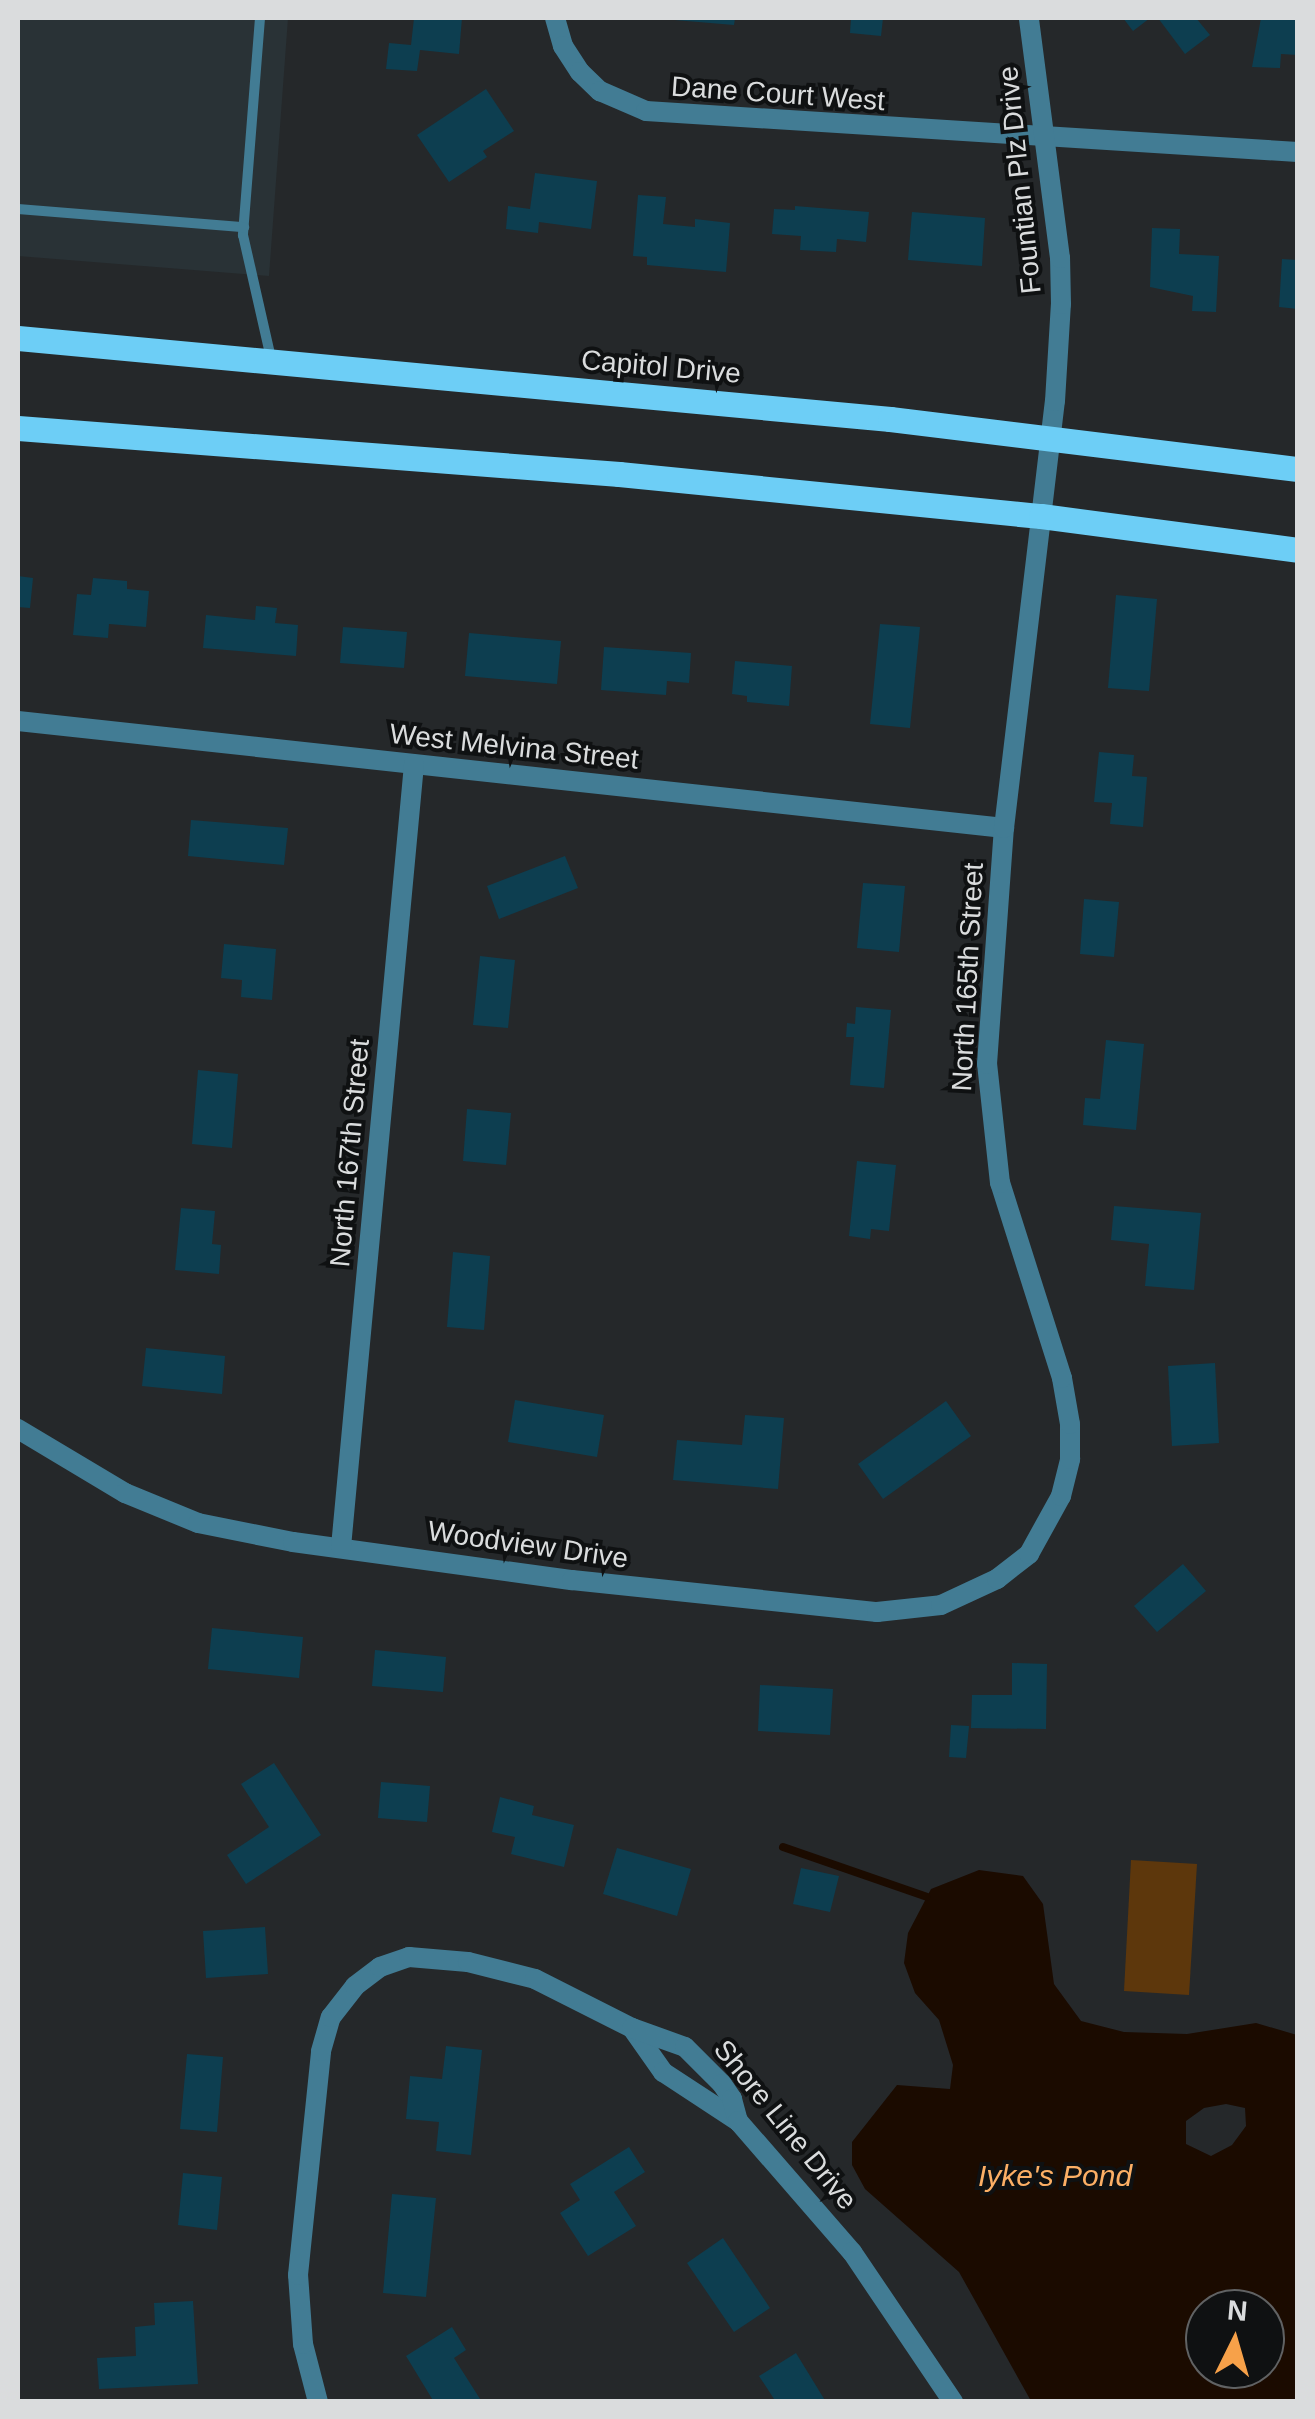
<!DOCTYPE html>
<style>
body{margin:0}
#map{position:relative;width:1315px;height:2419px;overflow:hidden;background:#25282a;font-family:Arial,sans-serif}
div>[style]{position:absolute}
[style*='--x']{left:calc(var(--x)*1px);top:calc(var(--y)*1px);width:calc(var(--w)*1px);rotate:calc(var(--a)*1deg)}
.built>*{inset:0;background:#293236}
.green>*{inset:0;background:#5d370c}
.water>*{inset:0;background:#1b0b00}
.stream>*{height:8px;margin:-4px;padding:0 4px;transform-origin:4px;border-radius:4px;background:#1b0b00}
.building>*{inset:0;background:#0d3e50}
.service>*{height:10px;margin:-5px;padding:0 5px;transform-origin:5px;border-radius:5px;background:#427c94}
.minor>*{height:20px;margin:-10px;padding:0 10px;transform-origin:10px;border-radius:10px;background:#427c94}
.primary>*{height:25px;margin:-12.5px;padding:0 12.5px;transform-origin:12.5px;border-radius:12.5px;background:#6dcef6}
span{translate:-50% -50%;white-space:nowrap;text-align:center;line-height:1.15;-webkit-text-stroke:8px #0f1112;paint-order:stroke}
.street-label{font-size:28px;color:#dadcdd}
.water-label{font-size:30px;color:#fcaf65;font-style:italic}
.frame{position:absolute;inset:0;border:20px solid #dadcdd;pointer-events:none}
.north{position:absolute;left:1185px;top:2289px;width:100px;height:100px;box-sizing:border-box;background:#0f1112;border:2px solid #606263;border-radius:50%;rotate:5deg;font-size:28px;font-weight:700;line-height:40px;text-align:center;color:#dadcdd}
.north::after{content:'';display:block;margin:auto;width:35px;height:45px;background:#f7a149;clip-path:polygon(50% 0,100% 100%,50% 72%,0 100%)}
</style>
<div id="map">
<div class="built">
<div style="clip-path:polygon(18px 18px,288px 18px,269px 276px,18px 256px)"></div>
</div>
<div class="green">
<div style="clip-path:polygon(1131px 1860px,1197px 1864px,1189px 1995px,1124px 1991px)"></div>
</div>
<div class="water">
<div style="clip-path:polygon(evenodd,979px 1870px,1023px 1876px,1043px 1904px,1054px 1984px,1081px 2021px,1124px 2032px,1187px 2034px,1256px 2023px,1297px 2035px,1297px 2401px,1031px 2401px,959px 2272px,865px 2189px,852px 2165px,852px 2142px,897px 2085px,950px 2089px,953px 2065px,939px 2020px,915px 1993px,904px 1963px,908px 1933px,931px 1889px,979px 1870px,1226px 2104px,1245px 2108px,1246px 2126px,1232px 2145px,1211px 2156px,1186px 2144px,1186px 2121px,1204px 2108px,1226px 2104px,979px 1870px,1205px 2309px,1265px 2309px,1265px 2369px,1205px 2369px,1205px 2309px)"></div>
</div>
<div class="stream">
<div style="--x:783;--y:1847;--w:152;--a:19.1"></div>
</div>
<div class="building">
<div style="clip-path:polygon(414px 18px,462px 18px,459px 54px,420px 50px,417px 71px,386px 69px,389px 43px,411px 45px)"></div>
<div style="clip-path:polygon(651px 18px,735px 18px,734px 25px)"></div>
<div style="clip-path:polygon(851px 18px,883px 18px,881px 36px,850px 33px)"></div>
<div style="clip-path:polygon(1123px 18px,1150px 18px,1133px 31px)"></div>
<div style="clip-path:polygon(1158px 18px,1196px 18px,1210px 35px,1185px 54px)"></div>
<div style="clip-path:polygon(1261px 18px,1298px 18px,1298px 55px,1281px 54px,1280px 68px,1252px 67px)"></div>
<div style="clip-path:polygon(486px 89px,514px 131px,483px 151px,487px 157px,449px 182px,417px 135px)"></div>
<div style="clip-path:polygon(535px 173px,597px 181px,591px 229px,539px 222px,538px 233px,506px 229px,508px 206px,530px 209px)"></div>
<div style="clip-path:polygon(638px 195px,666px 197px,663px 224px,695px 227px,695px 219px,730px 223px,726px 272px,647px 265px,647px 257px,633px 256px)"></div>
<div style="clip-path:polygon(795px 206px,869px 212px,866px 242px,837px 239px,836px 252px,800px 250px,801px 236px,772px 234px,774px 209px,795px 210px)"></div>
<div style="clip-path:polygon(912px 212px,985px 218px,982px 266px,908px 260px)"></div>
<div style="clip-path:polygon(1152px 228px,1180px 229px,1179px 254px,1219px 256px,1216px 312px,1192px 311px,1193px 296px,1150px 287px)"></div>
<div style="clip-path:polygon(1282px 259px,1298px 260px,1298px 309px,1279px 307px)"></div>
<div style="clip-path:polygon(18px 576px,33px 578px,30px 608px,18px 607px)"></div>
<div style="clip-path:polygon(93px 578px,127px 581px,127px 589px,149px 591px,146px 627px,109px 624px,108px 638px,73px 635px,77px 594px,91px 595px)"></div>
<div style="clip-path:polygon(1116px 595px,1157px 599px,1149px 691px,1108px 688px)"></div>
<div style="clip-path:polygon(256px 606px,277px 608px,275px 623px,298px 625px,296px 656px,203px 648px,206px 615px,255px 620px)"></div>
<div style="clip-path:polygon(880px 624px,920px 627px,910px 728px,870px 724px)"></div>
<div style="clip-path:polygon(343px 627px,407px 632px,404px 668px,340px 663px)"></div>
<div style="clip-path:polygon(469px 633px,561px 641px,557px 684px,465px 676px)"></div>
<div style="clip-path:polygon(604px 647px,691px 653px,689px 683px,667px 681px,666px 695px,601px 690px)"></div>
<div style="clip-path:polygon(735px 661px,792px 666px,789px 706px,747px 702px,747px 696px,732px 694px)"></div>
<div style="clip-path:polygon(1099px 752px,1134px 755px,1132px 776px,1147px 777px,1143px 827px,1110px 824px,1112px 803px,1094px 802px)"></div>
<div style="clip-path:polygon(191px 820px,288px 828px,284px 865px,188px 856px)"></div>
<div style="clip-path:polygon(565px 856px,578px 888px,499px 919px,487px 886px)"></div>
<div style="clip-path:polygon(863px 883px,905px 886px,899px 952px,857px 948px)"></div>
<div style="clip-path:polygon(1084px 899px,1119px 902px,1114px 957px,1080px 954px)"></div>
<div style="clip-path:polygon(224px 944px,276px 949px,272px 1000px,241px 997px,242px 980px,221px 978px)"></div>
<div style="clip-path:polygon(480px 956px,515px 960px,508px 1028px,473px 1025px)"></div>
<div style="clip-path:polygon(856px 1007px,891px 1010px,884px 1088px,850px 1085px,854px 1037px,846px 1037px,847px 1023px,855px 1024px)"></div>
<div style="clip-path:polygon(1106px 1040px,1144px 1044px,1136px 1130px,1083px 1125px,1085px 1098px,1100px 1099px)"></div>
<div style="clip-path:polygon(198px 1070px,238px 1074px,232px 1148px,192px 1144px)"></div>
<div style="clip-path:polygon(467px 1109px,511px 1113px,506px 1165px,463px 1161px)"></div>
<div style="clip-path:polygon(857px 1161px,896px 1165px,889px 1231px,871px 1229px,870px 1239px,849px 1236px)"></div>
<div style="clip-path:polygon(1114px 1206px,1201px 1213px,1194px 1290px,1145px 1286px,1149px 1244px,1111px 1240px)"></div>
<div style="clip-path:polygon(181px 1208px,215px 1211px,212px 1244px,221px 1245px,219px 1274px,175px 1270px)"></div>
<div style="clip-path:polygon(453px 1252px,490px 1256px,484px 1330px,447px 1327px)"></div>
<div style="clip-path:polygon(146px 1348px,225px 1356px,222px 1394px,142px 1386px)"></div>
<div style="clip-path:polygon(1215px 1363px,1219px 1443px,1172px 1446px,1168px 1366px)"></div>
<div style="clip-path:polygon(515px 1400px,604px 1415px,597px 1457px,508px 1442px)"></div>
<div style="clip-path:polygon(946px 1401px,971px 1436px,883px 1499px,858px 1464px)"></div>
<div style="clip-path:polygon(745px 1415px,784px 1418px,778px 1489px,673px 1480px,677px 1440px,742px 1445px)"></div>
<div style="clip-path:polygon(1183px 1564px,1206px 1591px,1157px 1632px,1134px 1606px)"></div>
<div style="clip-path:polygon(212px 1628px,303px 1637px,299px 1678px,208px 1669px)"></div>
<div style="clip-path:polygon(375px 1650px,446px 1657px,443px 1692px,372px 1686px)"></div>
<div style="clip-path:polygon(1012px 1663px,1047px 1664px,1046px 1729px,971px 1728px,972px 1695px,1012px 1695px)"></div>
<div style="clip-path:polygon(760px 1685px,833px 1689px,830px 1735px,758px 1731px)"></div>
<div style="clip-path:polygon(951px 1725px,969px 1726px,966px 1758px,949px 1757px)"></div>
<div style="clip-path:polygon(274px 1763px,321px 1835px,246px 1884px,227px 1855px,269px 1827px,241px 1784px)"></div>
<div style="clip-path:polygon(381px 1782px,430px 1786px,427px 1822px,378px 1818px)"></div>
<div style="clip-path:polygon(500px 1797px,534px 1806px,532px 1815px,574px 1825px,564px 1867px,511px 1854px,515px 1837px,492px 1832px)"></div>
<div style="clip-path:polygon(617px 1848px,691px 1869px,677px 1916px,603px 1894px)"></div>
<div style="clip-path:polygon(801px 1868px,839px 1876px,830px 1912px,793px 1904px)"></div>
<div style="clip-path:polygon(265px 1927px,268px 1974px,206px 1978px,203px 1931px)"></div>
<div style="clip-path:polygon(446px 2046px,482px 2050px,471px 2155px,436px 2151px,439px 2122px,406px 2119px,410px 2076px,442px 2079px)"></div>
<div style="clip-path:polygon(187px 2054px,223px 2057px,217px 2132px,180px 2129px)"></div>
<div style="clip-path:polygon(629px 2147px,645px 2172px,614px 2192px,636px 2226px,588px 2256px,560px 2213px,580px 2200px,570px 2184px)"></div>
<div style="clip-path:polygon(183px 2173px,222px 2177px,217px 2230px,178px 2225px)"></div>
<div style="clip-path:polygon(392px 2194px,436px 2198px,426px 2297px,383px 2293px)"></div>
<div style="clip-path:polygon(723px 2238px,770px 2308px,734px 2332px,687px 2263px)"></div>
<div style="clip-path:polygon(193px 2301px,198px 2384px,99px 2389px,97px 2358px,136px 2356px,135px 2327px,155px 2325px,154px 2303px)"></div>
<div style="clip-path:polygon(452px 2327px,466px 2350px,454px 2358px,482px 2402px,434px 2402px,406px 2356px)"></div>
<div style="clip-path:polygon(796px 2353px,826px 2402px,776px 2402px,759px 2376px)"></div>
</div>
<div class="service">
<div style="--x:260;--y:18;--w:218;--a:94.5"></div>
<div style="--x:243;--y:235;--w:126;--a:77.2"></div>
<div style="--x:18;--y:209;--w:227;--a:4.6"></div>
</div>
<div class="minor">
<div style="--x:555;--y:18;--w:29;--a:74"></div>
<div style="--x:563;--y:46;--w:31;--a:57"></div>
<div style="--x:580;--y:72;--w:28;--a:44"></div>
<div style="--x:600;--y:91;--w:50;--a:23.5"></div>
<div style="--x:646;--y:111;--w:653;--a:3.6"></div>
<div style="--x:18;--y:721;--w:992;--a:6.19"></div>
<div style="--x:18;--y:1429;--w:125;--a:30.9"></div>
<div style="--x:125;--y:1493;--w:79;--a:22.3"></div>
<div style="--x:198;--y:1523;--w:97;--a:11.3"></div>
<div style="--x:293;--y:1542;--w:282;--a:7.8"></div>
<div style="--x:572;--y:1580;--w:307;--a:6"></div>
<div style="--x:877;--y:1612;--w:64;--a:-6.2"></div>
<div style="--x:941;--y:1605;--w:62;--a:-24.9"></div>
<div style="--x:997;--y:1579;--w:41;--a:-38"></div>
<div style="--x:1029;--y:1554;--w:66;--a:-61.1"></div>
<div style="--x:1061;--y:1496;--w:38;--a:-76"></div>
<div style="--x:1070;--y:1459;--w:35;--a:-90"></div>
<div style="--x:1070;--y:1424;--w:47;--a:-99.9"></div>
<div style="--x:1062;--y:1378;--w:205;--a:-107.6"></div>
<div style="--x:1000;--y:1183;--w:120;--a:-96.2"></div>
<div style="--x:987;--y:1064;--w:237;--a:-85.9"></div>
<div style="--x:1004;--y:828;--w:430;--a:-83.2"></div>
<div style="--x:1055;--y:401;--w:97;--a:-86.5"></div>
<div style="--x:1061;--y:304;--w:46;--a:-91.2"></div>
<div style="--x:1060;--y:258;--w:242;--a:-97.4"></div>
<div style="--x:341;--y:1547;--w:786;--a:-84.67"></div>
<div style="--x:632;--y:2028;--w:54;--a:54.8"></div>
<div style="--x:663;--y:2072;--w:90;--a:33.2"></div>
<div style="--x:318;--y:2402;--w:60;--a:-104.5"></div>
<div style="--x:303;--y:2344;--w:69;--a:-94.1"></div>
<div style="--x:298;--y:2275;--w:225;--a:-84.1"></div>
<div style="--x:321;--y:2051;--w:35;--a:-74"></div>
<div style="--x:331;--y:2017;--w:39;--a:-52"></div>
<div style="--x:355;--y:1986;--w:31;--a:-37"></div>
<div style="--x:380;--y:1967;--w:31;--a:-19"></div>
<div style="--x:409;--y:1957;--w:59;--a:4.8"></div>
<div style="--x:468;--y:1962;--w:69;--a:14.2"></div>
<div style="--x:535;--y:1979;--w:109;--a:26.8"></div>
<div style="--x:632;--y:2028;--w:56;--a:19.7"></div>
<div style="--x:685;--y:2047;--w:52;--a:45"></div>
<div style="--x:722;--y:2084;--w:18;--a:56"></div>
<div style="--x:732;--y:2099;--w:23;--a:75"></div>
<div style="--x:738;--y:2121;--w:174;--a:49"></div>
<div style="--x:852;--y:2252;--w:181;--a:56"></div>
</div>
<div class="primary">
<div style="--x:18;--y:338;--w:876;--a:5.31"></div>
<div style="--x:890;--y:419;--w:411;--a:7"></div>
<div style="--x:18;--y:428;--w:603;--a:4.38"></div>
<div style="--x:619;--y:474;--w:424;--a:5.7"></div>
<div style="--x:1041;--y:516;--w:259;--a:7.5"></div>
</div>
<div class="street-label">
<span style="left:778px;top:94px;rotate:4deg">Dane Court West</span>
<span style="left:1020px;top:180px;rotate:-96deg">Fountian Plz Drive</span>
<span style="left:661px;top:367px;rotate:5deg">Capitol Drive</span>
<span style="left:514px;top:747px;rotate:6deg">West Melvina Street</span>
<span style="left:968px;top:977px;rotate:-87deg">North 165th Street</span>
<span style="left:350px;top:1153px;rotate:-85deg">North 167th Street</span>
<span style="left:528px;top:1545px;rotate:8deg">Woodview Drive</span>
<span style="left:785px;top:2125px;rotate:51deg">Shore Line Drive</span>
</div>
<div class="water-label">
<span style="left:1055px;top:2176px">Iyke's Pond</span>
</div>
<div class="frame"></div>
<div class="north">N</div>
</div>
